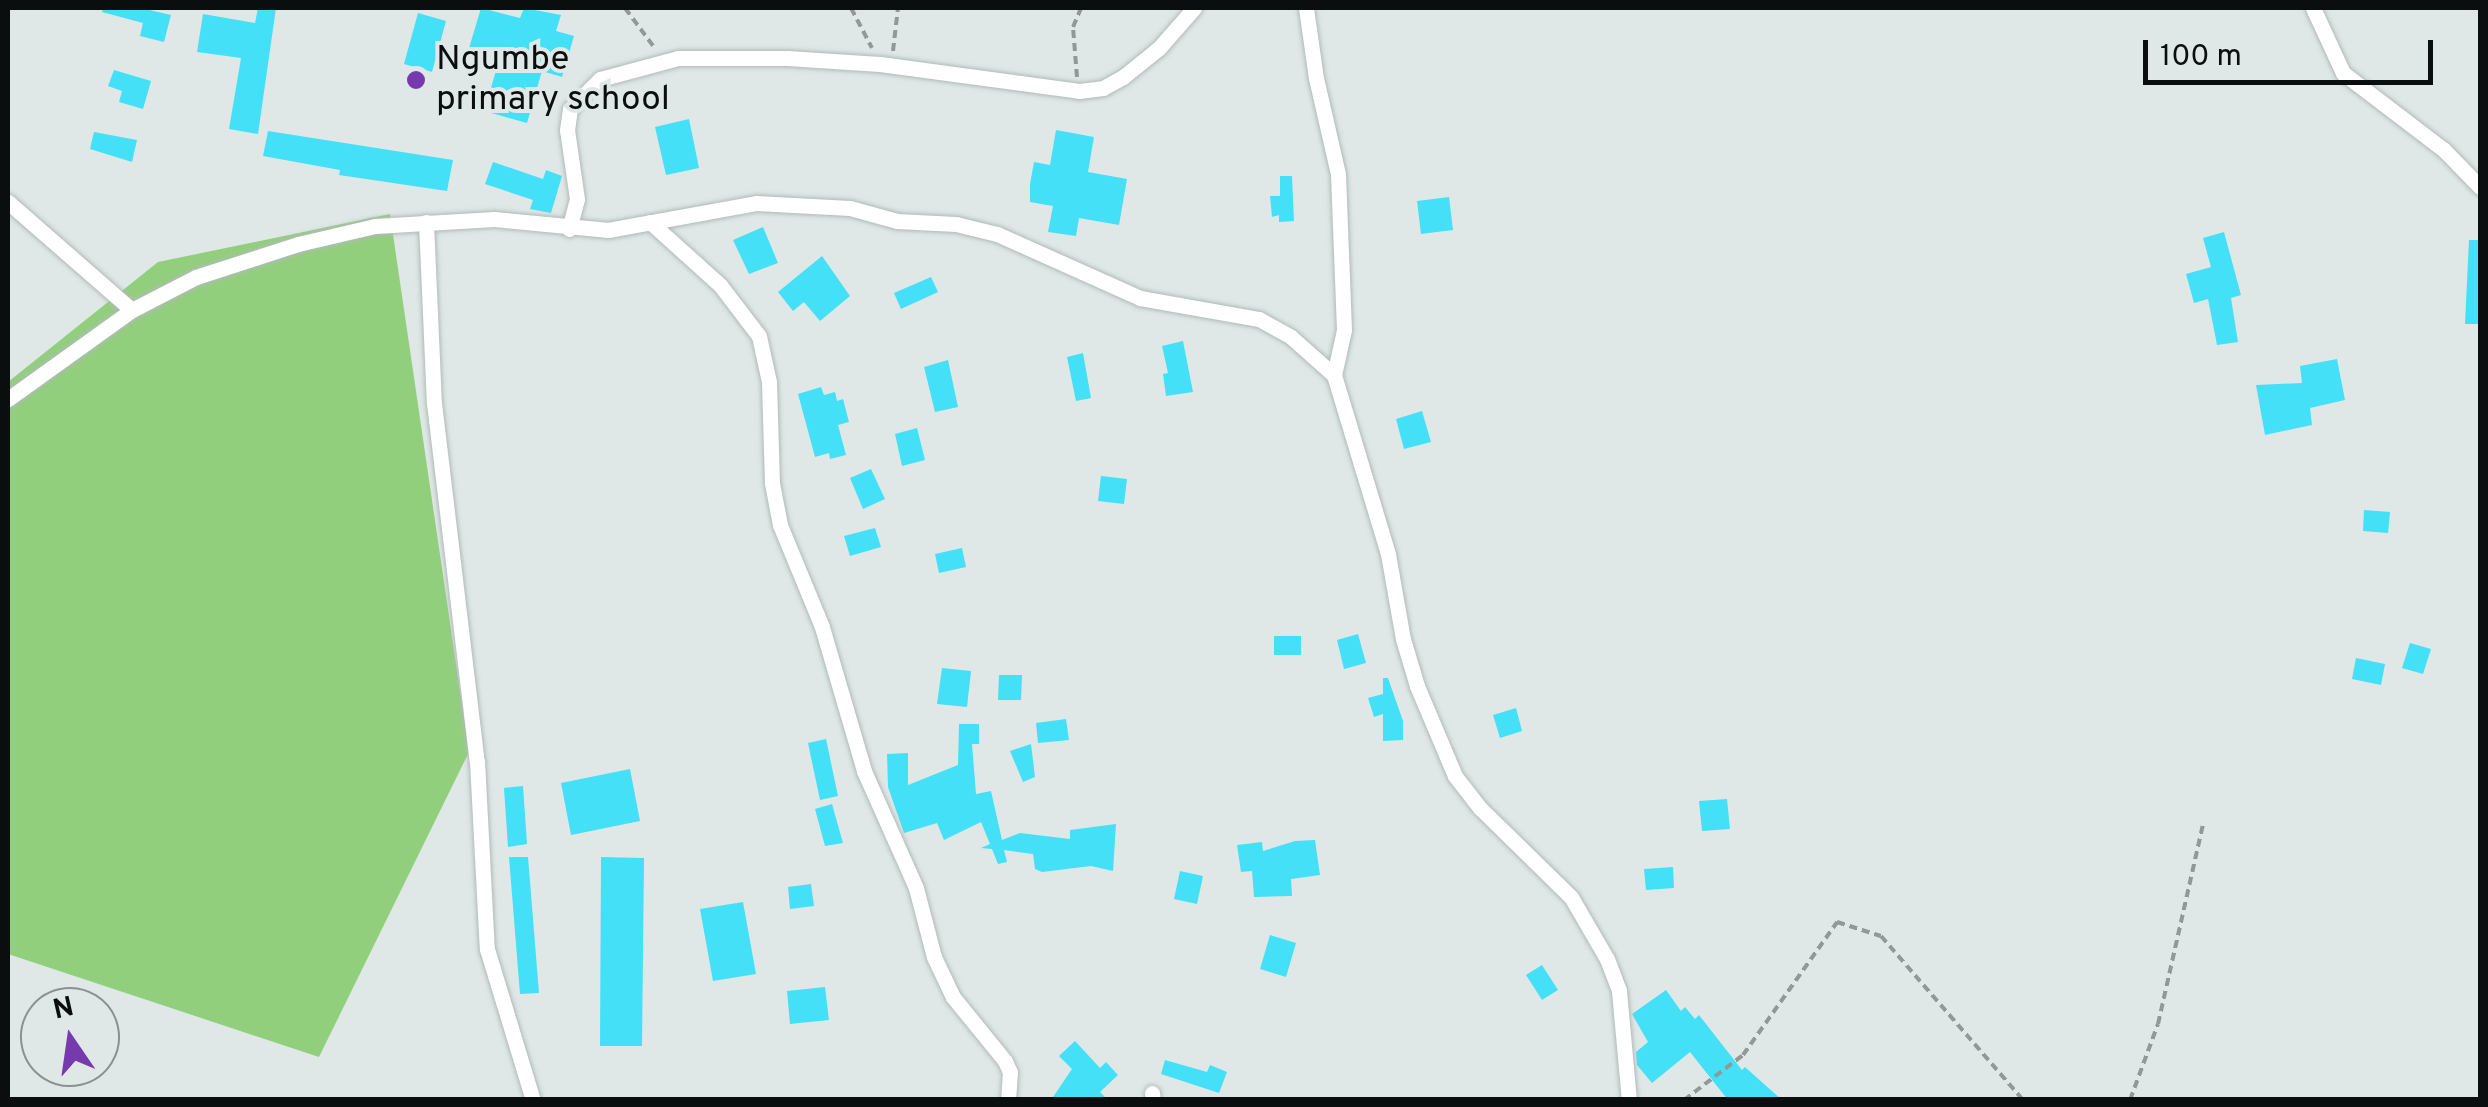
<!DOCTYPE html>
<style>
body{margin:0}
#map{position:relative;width:2488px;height:1107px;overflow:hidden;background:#dfe8e7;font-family:Overpass,sans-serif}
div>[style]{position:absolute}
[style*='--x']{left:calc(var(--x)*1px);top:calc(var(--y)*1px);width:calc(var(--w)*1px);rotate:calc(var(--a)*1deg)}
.green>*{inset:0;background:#92cf7d}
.building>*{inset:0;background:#44e0f7}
.path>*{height:4px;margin-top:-2px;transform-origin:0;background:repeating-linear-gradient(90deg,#919897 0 8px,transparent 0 13px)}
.roads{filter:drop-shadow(0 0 2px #b1bab8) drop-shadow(0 0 2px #b1bab8)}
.street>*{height:15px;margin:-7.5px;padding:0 7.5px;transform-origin:7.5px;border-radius:7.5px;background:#fff}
.dots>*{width:28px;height:28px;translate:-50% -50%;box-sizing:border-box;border:5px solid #dfe8e7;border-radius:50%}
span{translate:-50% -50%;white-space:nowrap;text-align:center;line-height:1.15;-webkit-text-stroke:8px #dfe8e7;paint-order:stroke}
.poi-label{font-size:35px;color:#0b0e0e}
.left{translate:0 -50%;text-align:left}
.frame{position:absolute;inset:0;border:10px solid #0b0e0e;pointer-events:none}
.north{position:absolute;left:20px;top:987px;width:100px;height:100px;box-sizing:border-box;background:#dfe8e7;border:2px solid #8a9190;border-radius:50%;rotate:347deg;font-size:28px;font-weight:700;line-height:40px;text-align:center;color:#0b0e0e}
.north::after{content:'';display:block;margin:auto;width:35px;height:45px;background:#7739ae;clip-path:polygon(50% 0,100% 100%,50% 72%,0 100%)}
.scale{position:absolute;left:2143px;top:40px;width:290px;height:45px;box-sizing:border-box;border:5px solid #0b0e0e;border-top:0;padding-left:12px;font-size:30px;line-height:35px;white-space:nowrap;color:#0b0e0e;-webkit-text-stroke:8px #dfe8e7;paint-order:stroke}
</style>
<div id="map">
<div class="green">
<div style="clip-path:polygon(390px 214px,469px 752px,319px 1057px,8px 954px,8px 382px,158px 262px)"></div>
</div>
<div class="building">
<div style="clip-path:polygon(103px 8px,141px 8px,171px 15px,164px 42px,140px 36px,143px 23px,102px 12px)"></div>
<div style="clip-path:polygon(258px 8px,276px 8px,258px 134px,229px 129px,241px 58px,197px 52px,203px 14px,255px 23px)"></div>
<div style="clip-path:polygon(481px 8px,520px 18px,524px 8px,561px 15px,556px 31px,574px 36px,562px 77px,542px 71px,527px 123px,484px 111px,498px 64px,467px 55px)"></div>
<div style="clip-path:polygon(418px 13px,446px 21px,432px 72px,404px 64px)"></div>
<div style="clip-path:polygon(114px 70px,151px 81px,143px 109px,119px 102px,122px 91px,108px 86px)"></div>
<div style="clip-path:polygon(689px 119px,699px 168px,666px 175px,655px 127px)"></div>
<div style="clip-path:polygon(1056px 130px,1094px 137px,1088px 172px,1127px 179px,1119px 225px,1079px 218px,1076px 236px,1048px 232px,1053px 206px,1030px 202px,1030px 184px,1034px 162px,1050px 165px)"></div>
<div style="clip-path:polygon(268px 131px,453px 160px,447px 191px,339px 175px,340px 170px,263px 156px)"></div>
<div style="clip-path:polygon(94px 132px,137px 140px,132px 162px,90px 149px)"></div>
<div style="clip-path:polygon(493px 162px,543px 179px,546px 170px,562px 176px,551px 213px,530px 209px,533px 200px,485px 184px)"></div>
<div style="clip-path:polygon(1280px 176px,1292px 176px,1294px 221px,1279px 222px,1279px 215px,1272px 217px,1270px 196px,1280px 196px)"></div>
<div style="clip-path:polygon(1449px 197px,1453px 230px,1421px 234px,1417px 201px)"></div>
<div style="clip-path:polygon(763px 227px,778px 263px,749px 274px,733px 240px)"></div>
<div style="clip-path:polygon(2224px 232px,2241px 295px,2231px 298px,2238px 342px,2217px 345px,2208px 299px,2194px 303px,2186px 274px,2211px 267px,2203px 238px)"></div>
<div style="clip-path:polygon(2469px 240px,2480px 240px,2480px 324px,2465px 324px)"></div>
<div style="clip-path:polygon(822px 256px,850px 296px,820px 321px,804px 302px,793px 311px,778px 292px)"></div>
<div style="clip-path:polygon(931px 277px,938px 292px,901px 309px,894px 293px)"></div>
<div style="clip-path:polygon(1183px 341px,1193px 392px,1166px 396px,1163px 374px,1168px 373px,1162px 346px)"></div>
<div style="clip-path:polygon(1083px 353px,1091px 398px,1076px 401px,1067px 357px)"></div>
<div style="clip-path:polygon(2337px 359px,2345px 400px,2310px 408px,2312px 425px,2265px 435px,2256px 385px,2302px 383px,2300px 366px)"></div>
<div style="clip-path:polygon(948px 360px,958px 407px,935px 412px,924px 367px)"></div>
<div style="clip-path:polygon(821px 387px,824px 395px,835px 392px,837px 401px,843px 399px,849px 422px,838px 425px,846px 455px,830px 459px,829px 453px,815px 457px,798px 394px)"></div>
<div style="clip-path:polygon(1422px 411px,1431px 442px,1404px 449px,1396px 419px)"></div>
<div style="clip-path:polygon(917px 428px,925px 460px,902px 466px,895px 434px)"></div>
<div style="clip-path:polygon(871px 469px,885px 499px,863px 509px,850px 478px)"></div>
<div style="clip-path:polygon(1101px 476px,1127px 479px,1124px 504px,1098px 501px)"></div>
<div style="clip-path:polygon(2364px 510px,2390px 512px,2388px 533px,2363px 531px)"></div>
<div style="clip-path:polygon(875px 528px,881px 547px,850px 556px,844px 536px)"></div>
<div style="clip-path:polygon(962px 548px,966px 567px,939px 573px,935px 554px)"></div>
<div style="clip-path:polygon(1358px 634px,1366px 663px,1344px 669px,1337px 640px)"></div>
<div style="clip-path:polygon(1274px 636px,1301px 636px,1301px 655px,1274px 655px)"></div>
<div style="clip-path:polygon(2410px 643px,2431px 649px,2423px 674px,2402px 668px)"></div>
<div style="clip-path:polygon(2356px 658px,2385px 664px,2381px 685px,2352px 679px)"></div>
<div style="clip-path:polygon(942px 668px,971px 671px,967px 707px,937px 704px)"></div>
<div style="clip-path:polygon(999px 675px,1022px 675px,1021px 700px,998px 700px)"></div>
<div style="clip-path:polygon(1383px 678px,1388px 678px,1403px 721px,1403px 740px,1383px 741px,1383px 714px,1374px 717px,1368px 698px,1383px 694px)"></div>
<div style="clip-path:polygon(1516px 708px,1522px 731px,1500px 738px,1493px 715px)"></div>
<div style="clip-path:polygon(1066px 719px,1069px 740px,1038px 743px,1036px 723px)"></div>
<div style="clip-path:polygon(959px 724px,979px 724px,979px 744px,972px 744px,976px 794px,991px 791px,1002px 840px,1020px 833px,1070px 839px,1070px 830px,1116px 824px,1113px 871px,1091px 866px,1042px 872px,1035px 869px,1033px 854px,1004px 850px,1007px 862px,998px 864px,992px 849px,981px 848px,990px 844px,981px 822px,944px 840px,937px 823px,904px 833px,888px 787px,887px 754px,908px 753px,908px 785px,958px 765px)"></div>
<div style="clip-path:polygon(826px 739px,838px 796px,820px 800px,808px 743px)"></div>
<div style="clip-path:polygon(1031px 744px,1035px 777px,1023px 782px,1010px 751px)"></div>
<div style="clip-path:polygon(630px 769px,640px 821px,571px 835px,561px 783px)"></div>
<div style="clip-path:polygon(523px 786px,527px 844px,508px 847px,504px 788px)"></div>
<div style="clip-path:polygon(1727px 799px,1730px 829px,1702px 831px,1699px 801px)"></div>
<div style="clip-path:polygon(832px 804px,843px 843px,825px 846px,815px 809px)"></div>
<div style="clip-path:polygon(1315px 840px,1320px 875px,1291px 879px,1292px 896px,1254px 897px,1252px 871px,1241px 872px,1237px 845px,1262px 842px,1263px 851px,1295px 841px)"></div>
<div style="clip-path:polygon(509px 857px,528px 857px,539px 993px,520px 994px)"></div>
<div style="clip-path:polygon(601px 857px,644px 858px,642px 1046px,600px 1046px)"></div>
<div style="clip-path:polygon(1673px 867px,1674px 888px,1646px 890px,1644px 869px)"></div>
<div style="clip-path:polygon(1180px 871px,1203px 876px,1197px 904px,1174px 899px)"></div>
<div style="clip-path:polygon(811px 884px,814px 906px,790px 909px,788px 887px)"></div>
<div style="clip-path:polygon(743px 902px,756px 974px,713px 981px,700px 909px)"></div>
<div style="clip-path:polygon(1270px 935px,1296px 943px,1286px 977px,1260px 969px)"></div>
<div style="clip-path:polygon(1542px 965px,1558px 990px,1542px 1000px,1526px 975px)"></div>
<div style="clip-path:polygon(825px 987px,829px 1020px,790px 1024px,787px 991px)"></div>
<div style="clip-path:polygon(1666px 990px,1681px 1011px,1685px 1007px,1695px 1019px,1699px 1015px,1742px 1070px,1745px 1067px,1782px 1100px,1728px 1100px,1690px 1052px,1652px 1083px,1637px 1065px,1636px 1052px,1648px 1042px,1632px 1014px)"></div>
<div style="clip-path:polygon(1075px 1041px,1100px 1068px,1106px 1062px,1118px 1075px,1100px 1092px,1108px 1100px,1051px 1100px,1072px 1069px,1059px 1056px)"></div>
<div style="clip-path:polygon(1165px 1060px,1207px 1072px,1210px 1065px,1227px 1072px,1219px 1093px,1161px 1074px)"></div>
</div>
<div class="path">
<div style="--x:625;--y:8;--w:49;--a:53.4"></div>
<div style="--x:851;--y:8;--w:45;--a:62.3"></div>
<div style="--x:893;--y:51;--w:43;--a:-83.4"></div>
<div style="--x:1077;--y:77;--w:50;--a:-94.6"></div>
<div style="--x:1073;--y:27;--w:21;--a:-67"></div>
<div style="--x:1684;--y:1100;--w:74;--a:-37.3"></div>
<div style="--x:1743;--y:1055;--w:163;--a:-54.7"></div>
<div style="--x:1837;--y:922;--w:46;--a:17.7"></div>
<div style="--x:1881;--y:936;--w:217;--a:49.1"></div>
<div style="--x:2130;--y:1100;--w:81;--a:-69.8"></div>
<div style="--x:2158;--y:1024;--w:205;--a:-77.3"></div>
</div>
<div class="roads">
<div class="street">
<div style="--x:1306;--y:8;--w:71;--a:81.9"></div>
<div style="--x:1316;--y:78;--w:98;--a:77.1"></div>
<div style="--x:1338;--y:174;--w:156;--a:87.8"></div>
<div style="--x:1344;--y:330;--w:46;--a:102.5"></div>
<div style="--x:1334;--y:375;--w:187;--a:73.2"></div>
<div style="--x:1388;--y:554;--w:86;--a:80"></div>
<div style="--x:1403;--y:639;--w:49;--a:73.4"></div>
<div style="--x:1417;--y:686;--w:98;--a:67.1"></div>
<div style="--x:1455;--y:776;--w:41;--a:52"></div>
<div style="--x:1480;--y:808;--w:127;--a:44.4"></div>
<div style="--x:1571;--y:897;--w:72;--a:59.9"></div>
<div style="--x:1607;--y:959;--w:34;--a:69"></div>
<div style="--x:1619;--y:991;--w:109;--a:84.8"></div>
<div style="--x:2313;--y:8;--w:72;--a:65.2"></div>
<div style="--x:2343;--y:73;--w:127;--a:37.3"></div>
<div style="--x:2444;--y:150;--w:52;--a:45.8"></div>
<div style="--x:8;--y:202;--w:164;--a:41.1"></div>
<div style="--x:132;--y:310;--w:72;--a:-27.3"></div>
<div style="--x:196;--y:277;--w:107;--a:-17.9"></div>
<div style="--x:298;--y:244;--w:79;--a:-13.2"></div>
<div style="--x:375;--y:226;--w:119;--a:-3.4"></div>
<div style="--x:494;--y:219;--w:115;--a:5.5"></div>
<div style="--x:608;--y:230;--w:150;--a:-10.3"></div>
<div style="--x:756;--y:203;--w:94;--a:3"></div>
<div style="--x:850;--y:208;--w:49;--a:15.5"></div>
<div style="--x:897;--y:221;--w:59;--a:2.9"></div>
<div style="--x:956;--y:224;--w:42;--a:13.7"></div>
<div style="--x:997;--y:234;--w:157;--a:24.1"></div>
<div style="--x:1140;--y:298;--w:121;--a:10"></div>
<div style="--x:1259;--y:319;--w:37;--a:29"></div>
<div style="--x:1291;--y:337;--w:57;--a:41.5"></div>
<div style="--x:426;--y:222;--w:181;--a:87.5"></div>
<div style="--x:434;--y:403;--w:361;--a:83.2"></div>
<div style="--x:477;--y:761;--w:188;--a:87"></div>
<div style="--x:487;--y:949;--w:158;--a:73.1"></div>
<div style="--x:650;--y:222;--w:94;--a:42"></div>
<div style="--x:720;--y:285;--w:64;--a:52.6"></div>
<div style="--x:759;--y:336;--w:47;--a:77.7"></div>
<div style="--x:769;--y:382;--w:101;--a:88.3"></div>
<div style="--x:772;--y:483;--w:43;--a:79.2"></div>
<div style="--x:780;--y:525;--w:110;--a:67.6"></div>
<div style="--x:822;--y:627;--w:150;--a:73.7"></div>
<div style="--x:864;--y:771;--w:128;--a:66"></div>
<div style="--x:916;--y:888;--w:71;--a:75.4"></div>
<div style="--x:934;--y:957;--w:44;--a:64.6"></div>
<div style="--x:953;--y:997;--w:82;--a:50.9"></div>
<div style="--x:1005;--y:1061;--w:12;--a:66"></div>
<div style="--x:1010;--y:1072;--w:28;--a:94"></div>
<div style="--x:569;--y:229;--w:31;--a:-75"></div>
<div style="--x:577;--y:199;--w:70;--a:-98.2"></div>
<div style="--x:567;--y:130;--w:21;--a:-82"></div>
<div style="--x:570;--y:109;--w:42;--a:-45"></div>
<div style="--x:600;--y:79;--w:81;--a:-15.1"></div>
<div style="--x:678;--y:58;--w:109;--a:0"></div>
<div style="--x:787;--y:58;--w:93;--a:3.7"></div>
<div style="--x:880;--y:64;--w:201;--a:7.7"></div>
<div style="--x:1079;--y:91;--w:24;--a:-7"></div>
<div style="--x:1103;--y:88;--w:23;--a:-29"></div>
<div style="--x:1123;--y:77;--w:46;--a:-38.9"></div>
<div style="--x:1159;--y:48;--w:53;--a:-48.8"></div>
<div style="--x:8;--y:399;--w:153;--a:-35.7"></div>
<div style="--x:1152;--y:1093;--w:7;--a:82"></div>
</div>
</div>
<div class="dots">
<div style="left:416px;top:80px;background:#7739ae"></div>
</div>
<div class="poi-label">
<span class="left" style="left:436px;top:80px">Ngumbe<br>primary school</span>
</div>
<div class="frame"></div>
<div class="north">N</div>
<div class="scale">100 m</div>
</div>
